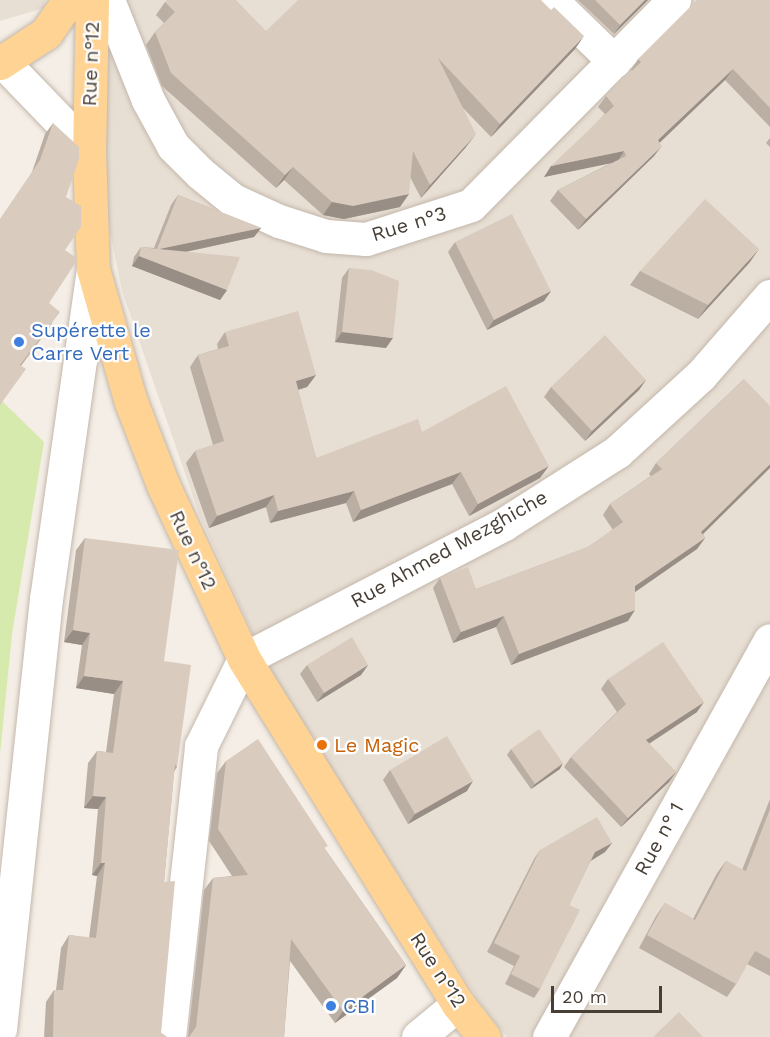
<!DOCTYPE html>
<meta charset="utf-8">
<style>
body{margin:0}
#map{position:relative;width:770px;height:1037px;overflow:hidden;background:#f4eee6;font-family:"Work Sans",sans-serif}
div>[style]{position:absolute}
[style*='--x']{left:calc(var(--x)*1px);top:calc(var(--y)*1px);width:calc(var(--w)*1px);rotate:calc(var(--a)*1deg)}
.residential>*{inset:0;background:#e8dfd4}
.green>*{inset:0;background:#d6eaad}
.roads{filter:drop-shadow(0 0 2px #c3b7ab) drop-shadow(0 0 2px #c3b7ab)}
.minor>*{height:33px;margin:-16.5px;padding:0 16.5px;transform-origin:16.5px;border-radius:16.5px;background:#fff}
.major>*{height:33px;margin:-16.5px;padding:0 16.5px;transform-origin:16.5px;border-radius:16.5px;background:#ffd394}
.wall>*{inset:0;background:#bbafa3}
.shaded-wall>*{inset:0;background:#988e85}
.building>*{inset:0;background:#d9cbbe}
.dots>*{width:16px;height:16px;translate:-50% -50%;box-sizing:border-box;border:3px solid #fff;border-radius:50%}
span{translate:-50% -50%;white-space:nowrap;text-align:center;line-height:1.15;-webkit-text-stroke:4.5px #fff;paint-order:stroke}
.street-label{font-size:20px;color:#473e35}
.shop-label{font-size:20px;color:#366cbe}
.left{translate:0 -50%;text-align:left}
.food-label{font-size:20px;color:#c56008}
.scale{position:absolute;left:551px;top:986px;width:111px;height:27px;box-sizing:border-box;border:3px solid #473e35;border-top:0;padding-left:8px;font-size:18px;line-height:21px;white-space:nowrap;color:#473e35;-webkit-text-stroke:4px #fff;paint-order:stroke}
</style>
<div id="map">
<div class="residential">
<div style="clip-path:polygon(0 0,45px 0,44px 8px,0 21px)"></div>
<div style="clip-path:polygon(107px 0,770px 0,770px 1037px,507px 1037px,479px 1001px,271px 674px,199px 514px,122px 291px,101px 186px)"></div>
</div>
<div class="green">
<div style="clip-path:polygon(0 399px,44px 442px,12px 634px,0 754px)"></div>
</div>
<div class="roads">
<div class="minor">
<div style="--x:108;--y:0;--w:108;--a:68.2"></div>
<div style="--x:148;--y:100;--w:52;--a:61.5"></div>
<div style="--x:173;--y:146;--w:38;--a:45"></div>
<div style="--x:200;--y:173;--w:43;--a:39.3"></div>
<div style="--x:233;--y:200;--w:51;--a:24.5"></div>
<div style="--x:279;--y:221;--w:49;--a:17.7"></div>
<div style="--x:326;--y:236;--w:40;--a:4.3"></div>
<div style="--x:366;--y:239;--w:110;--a:-17.9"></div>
<div style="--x:471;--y:205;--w:289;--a:-45.3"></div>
<div style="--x:551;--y:0;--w:88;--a:44.1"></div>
<div style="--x:3;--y:62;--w:124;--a:46"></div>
<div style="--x:0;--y:1029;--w:432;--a:-83.9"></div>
<div style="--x:46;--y:599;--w:333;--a:-81.9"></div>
<div style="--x:169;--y:1037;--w:293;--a:-83.7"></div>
<div style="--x:201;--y:746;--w:97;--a:-63.7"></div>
<div style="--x:244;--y:659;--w:293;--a:-27.4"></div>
<div style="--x:504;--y:524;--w:134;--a:-32.5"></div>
<div style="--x:617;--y:452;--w:114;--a:-42.5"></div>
<div style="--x:701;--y:375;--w:105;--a:-48.9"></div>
<div style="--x:418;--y:1037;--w:52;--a:-39.5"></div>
<div style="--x:549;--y:1037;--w:454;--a:-60.9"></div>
</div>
<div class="major">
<div style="--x:92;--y:0;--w:151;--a:91.1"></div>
<div style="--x:89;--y:151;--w:118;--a:88.1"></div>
<div style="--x:93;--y:269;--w:138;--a:74.1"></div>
<div style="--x:131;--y:402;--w:89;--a:68.9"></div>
<div style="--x:163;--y:485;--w:192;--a:65"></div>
<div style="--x:244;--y:659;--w:406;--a:58.2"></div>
<div style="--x:458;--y:1004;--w:42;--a:51.8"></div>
<div style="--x:0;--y:63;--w:55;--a:-33.1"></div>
<div style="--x:46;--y:33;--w:40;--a:-55.1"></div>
</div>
</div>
<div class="wall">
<div style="clip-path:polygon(578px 0,648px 0,614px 34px)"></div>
<div style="clip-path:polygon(770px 0,770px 127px,725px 80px,660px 142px,654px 156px,578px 230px,550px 201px,558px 190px,613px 162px,544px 177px,605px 114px,598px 107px,606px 96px,632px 71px,631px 70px,638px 59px)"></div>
<div style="clip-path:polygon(165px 2px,266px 31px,575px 49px,491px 137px,462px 107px,466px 147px,421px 198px,410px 177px,400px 207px,344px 219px,323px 215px,284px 180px,276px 188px,162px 86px,146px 45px,155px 32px,164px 23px,156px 15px)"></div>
<div style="clip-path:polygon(53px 123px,66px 197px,65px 250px,49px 303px,52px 324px,21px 366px,0 405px,32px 172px,45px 134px)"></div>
<div style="clip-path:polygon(770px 138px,770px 147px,766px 143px)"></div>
<div style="clip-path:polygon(178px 195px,261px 228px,254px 237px,186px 252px,227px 290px,220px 300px,132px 266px,134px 257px,141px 247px,154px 248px,171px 205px)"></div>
<div style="clip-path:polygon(455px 242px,551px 291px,544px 301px,487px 330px,448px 252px)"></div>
<div style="clip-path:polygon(750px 262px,698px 319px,630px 285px,640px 271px)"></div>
<div style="clip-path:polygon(349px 268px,386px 348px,335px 342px,342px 278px)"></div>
<div style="clip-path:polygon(225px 332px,316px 375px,307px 387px,298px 390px,316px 458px,422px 432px,540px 478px,469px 516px,452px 484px,353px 522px,346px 503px,270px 523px,266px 507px,209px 528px,186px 463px,195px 451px,213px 445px,190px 367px,198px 355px,218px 349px,217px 344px)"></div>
<div style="clip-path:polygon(744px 379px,703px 534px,705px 538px,697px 549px,635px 591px,628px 621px,511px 665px,496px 627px,453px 643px,433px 588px,440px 578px,476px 589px,588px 547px,613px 530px,603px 515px,610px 504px,651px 476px,649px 474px,656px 463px)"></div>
<div style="clip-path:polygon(646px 380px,639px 390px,585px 441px,544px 397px,551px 387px)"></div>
<div style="clip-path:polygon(85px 538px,164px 661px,177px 767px,174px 772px,164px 882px,161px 1033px,167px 1037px,44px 1037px,46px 1002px,54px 990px,56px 990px,61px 948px,69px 935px,89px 938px,97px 876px,92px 875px,98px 809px,84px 808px,88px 763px,97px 751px,106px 752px,114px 694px,76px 688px,82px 645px,64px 642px,76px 550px)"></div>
<div style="clip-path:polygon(307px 665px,368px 665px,361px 675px,317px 702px,300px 674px)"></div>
<div style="clip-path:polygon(608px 679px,697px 712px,649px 744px,676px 772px,669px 782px,621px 827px,564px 767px,571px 757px,617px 712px,601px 689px)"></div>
<div style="clip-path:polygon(511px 749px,560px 769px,531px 789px,507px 755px)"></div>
<div style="clip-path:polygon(226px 761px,325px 849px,406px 965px,397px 978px,335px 1023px,290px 961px,284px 1037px,188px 1037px,204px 890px,213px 878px,232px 876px,209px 841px,217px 773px)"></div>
<div style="clip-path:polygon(390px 770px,467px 791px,408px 824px,383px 780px)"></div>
<div style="clip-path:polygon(770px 799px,770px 976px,747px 964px,736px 984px,727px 997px,639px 948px,656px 916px,665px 903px,693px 919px,717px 873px,726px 861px,742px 870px)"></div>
<div style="clip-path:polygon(612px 843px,605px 852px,591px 860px,569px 905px,540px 989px,534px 998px,505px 984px,514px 966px,487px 952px,534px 859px,540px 850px)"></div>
</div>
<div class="shaded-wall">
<div style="clip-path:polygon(645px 0,648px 0,614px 34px,620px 25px)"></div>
<div style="clip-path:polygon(584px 36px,575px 49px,491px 137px,500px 124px)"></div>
<div style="clip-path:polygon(733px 69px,725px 80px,651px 151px,658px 140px)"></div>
<div style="clip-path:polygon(476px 134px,466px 147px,421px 198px,430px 185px)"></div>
<div style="clip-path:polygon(662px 146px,654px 156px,578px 230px,586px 219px)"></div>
<div style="clip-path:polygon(624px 151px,617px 162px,544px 177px,551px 166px)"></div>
<div style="clip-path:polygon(293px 167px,284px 180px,276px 188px,285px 175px)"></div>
<div style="clip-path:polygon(409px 194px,400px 207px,344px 219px,323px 215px,332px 202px)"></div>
<div style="clip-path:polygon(261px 228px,254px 237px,152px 259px,159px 249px)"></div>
<div style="clip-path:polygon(759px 249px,750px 262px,698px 319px,708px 305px)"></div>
<div style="clip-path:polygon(139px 256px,227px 290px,220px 300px,132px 266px)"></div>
<div style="clip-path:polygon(551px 291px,544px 301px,487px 330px,494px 320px)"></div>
<div style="clip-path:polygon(342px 332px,393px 338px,386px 348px,335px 342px)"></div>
<div style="clip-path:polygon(316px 375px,307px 387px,287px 393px,296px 381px)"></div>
<div style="clip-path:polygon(646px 380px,639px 390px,585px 441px,592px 431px)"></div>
<div style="clip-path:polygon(770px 464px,770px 468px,694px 543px,701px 532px)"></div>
<div style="clip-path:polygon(549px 466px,540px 478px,469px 516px,478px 504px)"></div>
<div style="clip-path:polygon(461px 472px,452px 484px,353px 522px,361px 510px)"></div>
<div style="clip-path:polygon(354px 491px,346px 503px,270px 523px,278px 511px)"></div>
<div style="clip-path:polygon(274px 495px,266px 507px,209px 528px,217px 516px)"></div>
<div style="clip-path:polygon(705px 538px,697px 549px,628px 597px,635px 586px)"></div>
<div style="clip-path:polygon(635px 610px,628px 621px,511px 665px,519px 654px)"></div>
<div style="clip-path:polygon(504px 616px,496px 627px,453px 643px,461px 632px)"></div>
<div style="clip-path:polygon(73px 630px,90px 633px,82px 645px,64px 642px)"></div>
<div style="clip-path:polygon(368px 665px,361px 675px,317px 702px,324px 693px)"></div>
<div style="clip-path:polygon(84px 676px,123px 681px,114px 694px,76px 688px)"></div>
<div style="clip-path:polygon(704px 702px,697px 712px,639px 750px,646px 740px)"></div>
<div style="clip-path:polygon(563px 763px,560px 769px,531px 789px,535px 784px)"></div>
<div style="clip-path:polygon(676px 772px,669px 782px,621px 827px,628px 818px)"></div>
<div style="clip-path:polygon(473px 781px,467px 791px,408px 824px,415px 814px)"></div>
<div style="clip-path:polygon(93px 796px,106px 797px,98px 809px,84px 808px)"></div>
<div style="clip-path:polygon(612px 843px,605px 852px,589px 862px,595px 852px)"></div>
<div style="clip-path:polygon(101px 863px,105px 863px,97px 876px,92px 875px)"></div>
<div style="clip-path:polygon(406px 965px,397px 978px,335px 1023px,343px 1011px)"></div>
</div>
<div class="building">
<div style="clip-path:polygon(167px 0,236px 0,266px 31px,298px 0,541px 0,551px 10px,554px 7px,584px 36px,500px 124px,438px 58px,476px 134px,430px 185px,413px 151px,409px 194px,353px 206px,332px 202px,293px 167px,285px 175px,171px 73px,155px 32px,175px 12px,165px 2px)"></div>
<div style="clip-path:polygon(595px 0,645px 0,620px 25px)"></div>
<div style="clip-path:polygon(697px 0,770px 0,770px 108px,733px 69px,658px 140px,662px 146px,586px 219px,558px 190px,626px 156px,624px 151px,551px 166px,614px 106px,606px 96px,641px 62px,638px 59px)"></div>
<div style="clip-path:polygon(53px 123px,79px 147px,79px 159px,66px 197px,81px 206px,81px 227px,65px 250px,78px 259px,49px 303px,60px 312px,20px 365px,26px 369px,0 405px,0 219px,40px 160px)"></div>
<div style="clip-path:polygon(178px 195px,261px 228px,159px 249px,240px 257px,227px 290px,139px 256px,141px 247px,157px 249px)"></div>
<div style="clip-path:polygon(705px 199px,759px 249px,708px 305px,640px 271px)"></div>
<div style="clip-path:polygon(512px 214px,551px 291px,494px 320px,455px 242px)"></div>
<div style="clip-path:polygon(349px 268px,371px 270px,399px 281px,393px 338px,342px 332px)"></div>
<div style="clip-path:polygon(298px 311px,316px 375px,296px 381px,316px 458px,418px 419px,422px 432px,506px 386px,549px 466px,478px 504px,461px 472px,361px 510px,354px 491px,278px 511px,274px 495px,217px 516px,195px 451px,224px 441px,198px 355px,229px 346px,225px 332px)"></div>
<div style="clip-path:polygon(605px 335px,646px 380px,592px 431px,551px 387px)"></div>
<div style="clip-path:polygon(744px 379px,770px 406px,770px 464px,701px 532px,705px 538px,635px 586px,635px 610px,519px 654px,504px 616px,461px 632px,440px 578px,468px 567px,476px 589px,588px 547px,623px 522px,610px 504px,662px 469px,656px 463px)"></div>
<div style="clip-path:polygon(85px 538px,179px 550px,164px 661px,191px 665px,177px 767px,175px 764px,164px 882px,175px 881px,161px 1033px,167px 1037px,53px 1037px,54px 990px,63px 990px,69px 935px,96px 938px,105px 863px,101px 863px,106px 797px,93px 796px,97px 751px,113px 753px,123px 681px,84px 676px,90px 633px,73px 630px)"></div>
<div style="clip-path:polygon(352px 637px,368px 665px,324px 693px,307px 665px)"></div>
<div style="clip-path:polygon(663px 642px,704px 702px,646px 740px,676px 772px,628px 818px,571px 757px,626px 704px,608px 679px)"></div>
<div style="clip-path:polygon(539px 729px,563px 763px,535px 784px,511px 749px)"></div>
<div style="clip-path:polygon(447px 736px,473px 781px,415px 814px,390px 770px)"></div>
<div style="clip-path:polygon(258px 739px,328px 846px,324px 848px,406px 965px,343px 1011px,291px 939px,284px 1037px,189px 1037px,196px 1027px,213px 878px,248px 875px,218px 829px,226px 761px)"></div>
<div style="clip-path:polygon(770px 809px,770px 959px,755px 951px,736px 984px,647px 935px,665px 903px,695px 920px,726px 861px,746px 871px)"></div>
<div style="clip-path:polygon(597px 817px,612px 843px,595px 852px,569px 905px,580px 910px,540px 989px,511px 974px,520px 956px,494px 943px,540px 850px)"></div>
<div style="clip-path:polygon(679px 1012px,703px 1037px,653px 1037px)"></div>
</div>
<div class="dots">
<div style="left:19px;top:342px;background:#3f7fe0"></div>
<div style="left:322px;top:745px;background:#e8710a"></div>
<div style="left:331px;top:1006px;background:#3f7fe0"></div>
</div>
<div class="street-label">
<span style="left:91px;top:64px;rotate:-88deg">Rue n°12</span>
<span style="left:409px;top:224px;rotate:-17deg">Rue n°3</span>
<span style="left:449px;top:549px;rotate:-29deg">Rue Ahmed Mezghiche</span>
<span style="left:193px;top:550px;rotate:65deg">Rue n°12</span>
<span style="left:659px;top:839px;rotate:-61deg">Rue n° 1</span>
<span style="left:438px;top:970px;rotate:57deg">Rue n°12</span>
</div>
<div class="shop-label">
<span class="left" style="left:31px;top:342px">Supérette le<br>Carre Vert</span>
<span class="left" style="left:343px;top:1006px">CBI</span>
</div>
<div class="food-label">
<span class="left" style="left:334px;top:745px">Le Magic</span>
</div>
<div class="scale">20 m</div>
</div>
